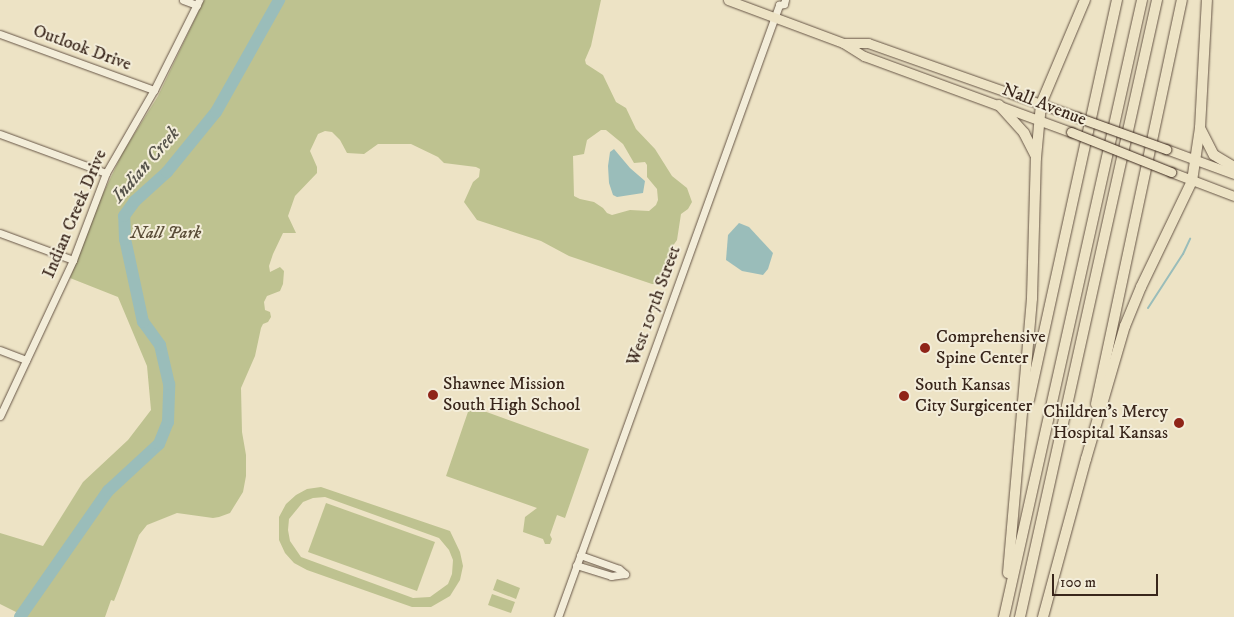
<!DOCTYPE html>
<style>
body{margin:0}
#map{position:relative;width:1234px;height:617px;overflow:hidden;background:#ede3c5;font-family:"IM FELL DW Pica",serif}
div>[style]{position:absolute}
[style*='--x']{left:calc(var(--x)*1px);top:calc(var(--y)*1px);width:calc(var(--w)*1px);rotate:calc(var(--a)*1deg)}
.green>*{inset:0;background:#bec290}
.water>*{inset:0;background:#9abdba}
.stream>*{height:2px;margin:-1px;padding:0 1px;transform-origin:1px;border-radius:1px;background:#9abdba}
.river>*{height:12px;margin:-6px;padding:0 6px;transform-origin:6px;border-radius:6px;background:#9abdba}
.roads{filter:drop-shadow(0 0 1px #665546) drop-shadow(0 0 1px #665546)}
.minor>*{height:7px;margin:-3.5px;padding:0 3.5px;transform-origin:3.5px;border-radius:3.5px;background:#f3edd9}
.major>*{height:9px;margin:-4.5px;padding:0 4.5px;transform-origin:4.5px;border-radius:4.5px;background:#ede3c5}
.highway>*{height:10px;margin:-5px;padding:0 5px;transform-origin:5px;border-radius:5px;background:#ede3c5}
.bridges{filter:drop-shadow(0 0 1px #39261b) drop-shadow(0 0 1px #39261b)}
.major-bridge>*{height:9px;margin:-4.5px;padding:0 4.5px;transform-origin:4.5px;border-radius:4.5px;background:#ede3c5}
.dots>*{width:14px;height:14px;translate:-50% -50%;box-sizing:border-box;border:2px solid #f3edd9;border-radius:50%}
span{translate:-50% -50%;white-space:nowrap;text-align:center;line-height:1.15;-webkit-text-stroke:4px #f3edd9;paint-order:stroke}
.street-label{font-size:18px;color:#39261b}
.park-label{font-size:18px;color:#5a4d38;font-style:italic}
.poi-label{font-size:18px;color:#39261b}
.left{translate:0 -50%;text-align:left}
.right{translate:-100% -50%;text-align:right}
.water-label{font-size:19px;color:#56534b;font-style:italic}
.scale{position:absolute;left:1052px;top:574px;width:106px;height:22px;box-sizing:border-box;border:2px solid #39261b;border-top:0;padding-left:6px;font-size:15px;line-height:18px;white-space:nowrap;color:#39261b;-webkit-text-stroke:4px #f3edd9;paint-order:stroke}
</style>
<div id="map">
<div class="green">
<div style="clip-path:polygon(evenodd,204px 0,601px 0,591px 46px,585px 60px,586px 64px,603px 75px,616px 102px,626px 108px,636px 129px,655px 149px,672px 176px,687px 188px,692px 202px,688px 209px,681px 214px,677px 240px,670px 250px,662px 279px,657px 284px,652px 284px,569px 256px,541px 241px,477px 220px,464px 202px,473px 182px,479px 177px,480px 169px,476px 167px,444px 163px,438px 157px,411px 144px,378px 144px,364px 154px,347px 153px,340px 140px,332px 132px,325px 131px,318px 134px,310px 151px,317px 167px,317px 173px,295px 196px,288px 216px,296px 233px,283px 233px,273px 254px,269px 266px,270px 272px,280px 267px,284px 271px,283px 284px,280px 291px,267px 296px,264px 302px,265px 310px,270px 312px,271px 317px,268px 322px,263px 324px,261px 328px,255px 356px,241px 388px,242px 432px,246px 455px,246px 476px,243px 492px,230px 513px,219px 517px,213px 518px,177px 513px,147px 525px,139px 535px,118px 591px,114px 601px,111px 600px,105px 617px,26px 617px,0 604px,0 533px,43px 546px,83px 482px,128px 440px,151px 410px,147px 366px,118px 297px,70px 278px,98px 204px,123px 152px,158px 96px,204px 0,601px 130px,606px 130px,623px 144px,634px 163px,645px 162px,647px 165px,647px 177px,657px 189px,658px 200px,656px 205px,649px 211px,630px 210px,612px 215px,607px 213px,603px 208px,594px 202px,580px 199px,574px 196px,573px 156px,584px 154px,587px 140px,601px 130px)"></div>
<div style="clip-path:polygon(470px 406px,589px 449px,565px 518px,557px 515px,550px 535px,552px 539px,550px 544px,545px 544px,543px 539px,523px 532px,525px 517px,537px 508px,446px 476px)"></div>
<div style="clip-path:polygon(evenodd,321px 487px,450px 531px,460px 552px,463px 566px,460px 580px,450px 596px,431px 607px,412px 607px,307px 570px,294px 563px,285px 553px,279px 540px,279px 517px,286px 504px,296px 495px,307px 489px,321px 487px,325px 497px,439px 538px,449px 550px,453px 560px,452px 574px,448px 584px,430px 597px,413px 598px,301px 557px,290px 541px,288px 530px,289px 519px,303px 502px,313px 498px,325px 497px)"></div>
<div style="clip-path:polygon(326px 503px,435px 542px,417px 591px,308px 552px)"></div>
<div style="clip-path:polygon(497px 579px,520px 588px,516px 599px,493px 590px)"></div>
<div style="clip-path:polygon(492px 594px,515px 602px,511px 613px,488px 605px)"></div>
</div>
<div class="water">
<div style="clip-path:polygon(614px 149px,630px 168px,645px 181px,643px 193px,617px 197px,613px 195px,609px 183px,608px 166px,610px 152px)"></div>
<div style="clip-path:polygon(739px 223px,749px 227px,773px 253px,768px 269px,763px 275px,742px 271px,726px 260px,728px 235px)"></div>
</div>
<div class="stream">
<div style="--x:1148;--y:308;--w:64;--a:-57.1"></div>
<div style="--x:1183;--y:254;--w:17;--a:-65"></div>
</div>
<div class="river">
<div style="--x:20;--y:617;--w:154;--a:-55.1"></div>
<div style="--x:108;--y:491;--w:69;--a:-42.7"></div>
<div style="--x:159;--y:444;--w:24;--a:-68"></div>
<div style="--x:168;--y:422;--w:38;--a:-88"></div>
<div style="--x:169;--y:384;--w:40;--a:-103"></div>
<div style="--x:160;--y:345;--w:29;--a:-126"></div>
<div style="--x:143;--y:322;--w:85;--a:-102.2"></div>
<div style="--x:125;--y:239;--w:23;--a:-92"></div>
<div style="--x:124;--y:216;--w:19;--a:-54"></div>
<div style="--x:135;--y:201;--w:43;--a:-42.2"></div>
<div style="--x:167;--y:172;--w:77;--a:-50.8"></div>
<div style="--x:216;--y:112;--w:129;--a:-60.6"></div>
</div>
<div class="roads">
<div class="minor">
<div style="--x:183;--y:0;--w:15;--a:20"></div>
<div style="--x:0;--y:34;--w:164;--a:20"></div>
<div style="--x:0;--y:134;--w:113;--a:20.2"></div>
<div style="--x:0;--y:233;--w:78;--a:20.3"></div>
<div style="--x:0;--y:350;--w:28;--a:21"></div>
<div style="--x:0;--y:416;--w:172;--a:-64.9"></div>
<div style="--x:73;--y:260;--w:93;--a:-69.2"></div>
<div style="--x:106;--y:173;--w:96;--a:-60"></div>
<div style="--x:154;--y:90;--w:101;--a:-63.4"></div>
<div style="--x:580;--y:555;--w:41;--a:19.7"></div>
<div style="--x:619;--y:569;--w:8;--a:40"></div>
<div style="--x:576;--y:565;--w:37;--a:17"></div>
<div style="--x:611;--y:576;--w:14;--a:-8"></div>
<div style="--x:558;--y:617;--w:651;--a:-70.14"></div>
<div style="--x:779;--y:5;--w:5;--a:-11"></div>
<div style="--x:784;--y:4;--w:4;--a:-76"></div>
</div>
<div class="major">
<div style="--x:728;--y:0;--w:123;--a:20.5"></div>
<div style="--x:843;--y:43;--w:25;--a:32"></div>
<div style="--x:864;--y:56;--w:221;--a:20.2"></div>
<div style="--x:844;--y:43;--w:24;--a:0"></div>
<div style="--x:868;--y:43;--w:222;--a:19.5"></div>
<div style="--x:1166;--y:149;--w:72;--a:20.2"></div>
<div style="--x:1171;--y:172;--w:67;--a:20.9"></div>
</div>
<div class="highway">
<div style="--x:999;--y:105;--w:38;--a:48"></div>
<div style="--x:1024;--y:133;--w:25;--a:63"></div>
<div style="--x:1200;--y:128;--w:30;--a:63"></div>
<div style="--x:1214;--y:155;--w:23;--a:31"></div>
<div style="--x:1029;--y:400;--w:410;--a:-77.6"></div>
<div style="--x:1096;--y:404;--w:413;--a:-78"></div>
<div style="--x:1008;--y:573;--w:276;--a:-85"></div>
<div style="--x:1032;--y:298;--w:140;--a:-88.4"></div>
<div style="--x:1036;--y:158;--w:54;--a:-84.7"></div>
<div style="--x:1041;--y:104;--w:113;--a:-67.1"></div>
<div style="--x:1004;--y:617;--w:632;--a:-77.39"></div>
<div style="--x:1020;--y:617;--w:632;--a:-77.48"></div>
<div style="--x:1043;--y:617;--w:164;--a:-74.8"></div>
<div style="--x:1086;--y:459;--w:139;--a:-73.7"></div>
<div style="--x:1125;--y:326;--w:42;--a:-67.7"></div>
<div style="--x:1141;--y:287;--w:118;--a:-64.3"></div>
<div style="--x:1192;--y:181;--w:54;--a:-81.4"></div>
<div style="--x:1200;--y:128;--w:128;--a:-86.9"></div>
</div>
</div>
<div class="bridges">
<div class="major-bridge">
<div style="--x:1077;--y:117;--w:95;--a:19.8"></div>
<div style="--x:1071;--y:132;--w:108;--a:21.8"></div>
</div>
</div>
<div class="dots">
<div style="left:925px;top:348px;background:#8f2418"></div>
<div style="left:433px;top:395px;background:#8f2418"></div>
<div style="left:904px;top:396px;background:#8f2418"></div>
<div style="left:1179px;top:423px;background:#8f2418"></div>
</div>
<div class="street-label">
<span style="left:82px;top:48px;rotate:20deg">Outlook Drive</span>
<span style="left:1044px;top:105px;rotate:21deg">Nall Avenue</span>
<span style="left:75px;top:214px;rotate:-67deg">Indian Creek Drive</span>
<span style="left:654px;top:306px;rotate:-70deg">West 107th Street</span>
</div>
<div class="park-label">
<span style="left:166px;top:233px">Nall Park</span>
</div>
<div class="poi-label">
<span class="left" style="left:936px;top:348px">Comprehensive<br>Spine Center</span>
<span class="left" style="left:443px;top:395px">Shawnee Mission<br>South High School</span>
<span class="left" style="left:915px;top:396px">South Kansas<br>City Surgicenter</span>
<span class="right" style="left:1168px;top:423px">Children's Mercy<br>Hospital Kansas</span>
</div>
<div class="water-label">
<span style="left:146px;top:165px;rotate:-49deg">Indian Creek</span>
</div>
<div class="scale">100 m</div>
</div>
